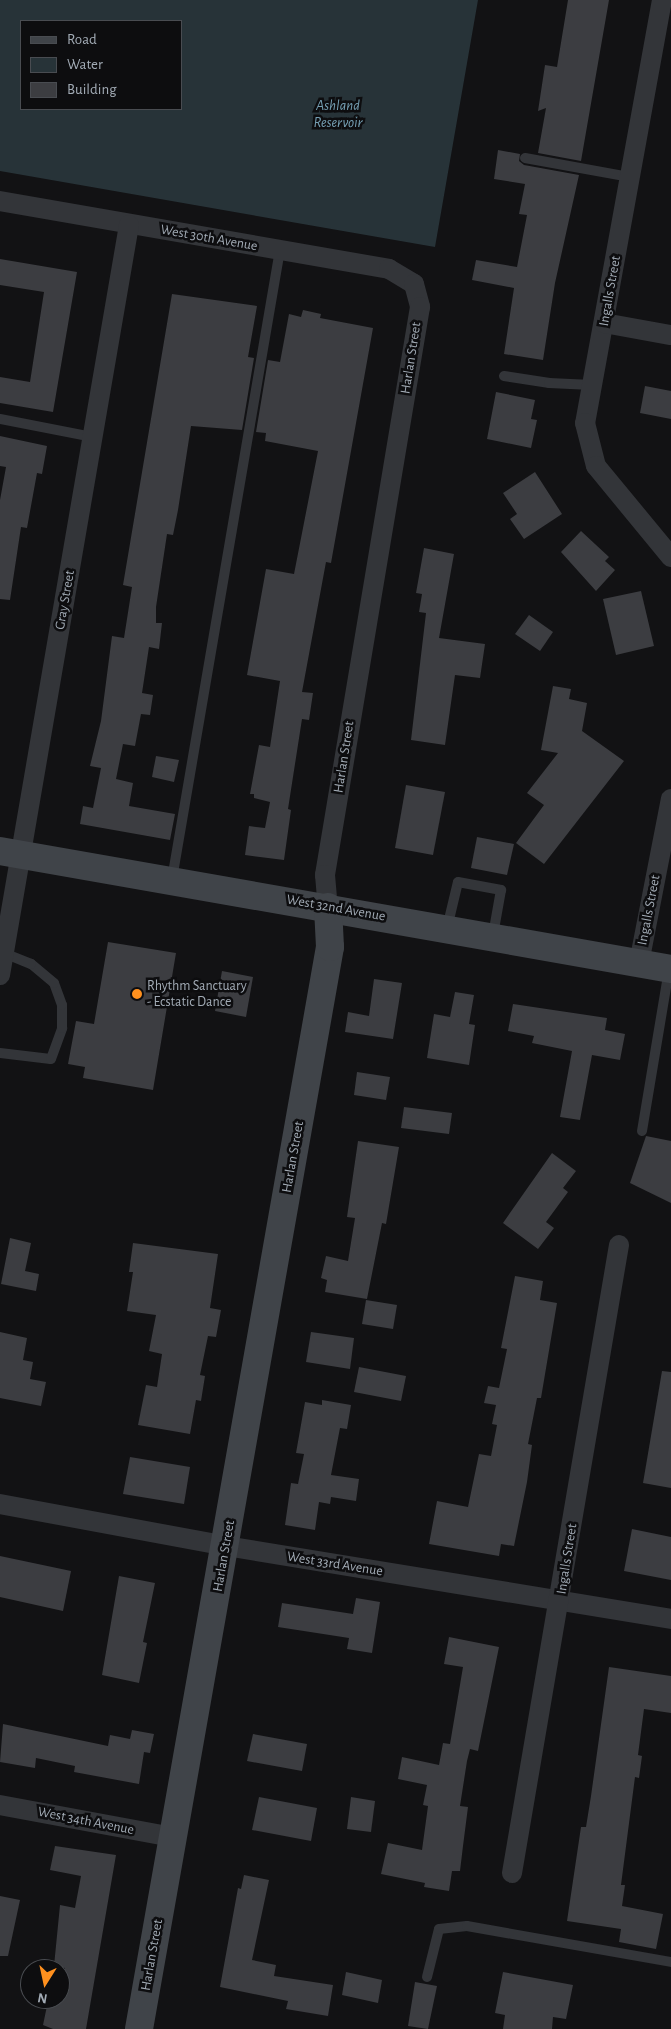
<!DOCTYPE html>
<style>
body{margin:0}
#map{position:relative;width:671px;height:2029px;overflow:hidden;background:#121214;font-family:"Alegreya Sans",sans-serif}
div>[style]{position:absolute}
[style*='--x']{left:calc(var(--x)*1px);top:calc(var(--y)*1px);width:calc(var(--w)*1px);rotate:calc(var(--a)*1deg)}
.water>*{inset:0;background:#273338}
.building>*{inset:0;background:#3c3d41}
.lane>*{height:10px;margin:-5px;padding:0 5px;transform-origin:5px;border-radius:5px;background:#333539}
.street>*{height:20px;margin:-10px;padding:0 10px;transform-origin:10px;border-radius:10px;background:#333539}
.secondary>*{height:28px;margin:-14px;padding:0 14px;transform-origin:14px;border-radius:14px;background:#404449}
.dots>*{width:14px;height:14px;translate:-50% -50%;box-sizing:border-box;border:2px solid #0d0d0f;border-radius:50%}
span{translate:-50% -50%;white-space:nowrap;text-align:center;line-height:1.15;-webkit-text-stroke:5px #0d0d0f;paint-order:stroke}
.street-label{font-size:14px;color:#a2abb5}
.poi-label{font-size:14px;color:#a2abb5}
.left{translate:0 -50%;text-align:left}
.water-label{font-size:15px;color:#76a0b4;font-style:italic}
.legend{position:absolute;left:20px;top:20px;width:162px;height:90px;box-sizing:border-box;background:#0d0d0f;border:1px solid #494c51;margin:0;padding:6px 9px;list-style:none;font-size:15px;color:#a2abb5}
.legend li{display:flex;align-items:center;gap:10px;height:25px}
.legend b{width:25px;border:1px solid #494c51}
.north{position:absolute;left:20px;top:1959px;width:50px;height:50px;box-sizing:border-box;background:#0d0d0f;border:1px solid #494c51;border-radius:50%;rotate:190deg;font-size:14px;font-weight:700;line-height:20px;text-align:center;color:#a2abb5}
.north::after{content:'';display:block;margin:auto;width:18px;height:22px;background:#ff901e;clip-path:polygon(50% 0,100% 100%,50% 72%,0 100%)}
</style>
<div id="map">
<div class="water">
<div style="clip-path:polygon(evenodd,0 0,478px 0,435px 247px,0 171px,0 0,21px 21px,181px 21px,181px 109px,21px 109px,21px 21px)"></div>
</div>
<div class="building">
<div style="clip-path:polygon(568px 0,609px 0,581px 161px,538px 153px,546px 108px,538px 111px,545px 65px,557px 67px)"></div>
<div style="clip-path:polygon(498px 150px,520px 154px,519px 161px,524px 165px,579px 175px,555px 283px,543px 360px,504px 354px,514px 288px,472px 280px,476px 260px,517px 267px,527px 215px,519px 214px,525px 184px,494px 179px)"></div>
<div style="clip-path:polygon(0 259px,77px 272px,53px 412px,0 403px,0 377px,30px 382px,44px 292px,0 285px)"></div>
<div style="clip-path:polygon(172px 294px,257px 306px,248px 357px,254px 358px,242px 430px,191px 426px,178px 510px,173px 535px,167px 534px,156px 607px,156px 623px,162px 623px,159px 649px,149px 647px,142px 693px,153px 695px,150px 715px,141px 714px,135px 746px,123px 744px,116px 779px,133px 783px,129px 806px,175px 814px,170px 840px,80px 824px,83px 806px,93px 808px,101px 768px,90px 766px,101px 721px,112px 636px,124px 638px,132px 587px,123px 585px)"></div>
<div style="clip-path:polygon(303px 310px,321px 314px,320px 318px,373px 328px,331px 563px,326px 562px,302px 692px,313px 693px,309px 720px,302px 719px,288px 809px,291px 810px,284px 860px,245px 855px,249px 826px,265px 828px,270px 802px,254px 798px,254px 794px,250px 794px,259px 745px,270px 747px,280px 681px,247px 675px,266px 569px,294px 574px,318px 451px,265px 441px,266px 433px,256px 432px,268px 360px,280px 362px,289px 314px,301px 317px)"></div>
<div style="clip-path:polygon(645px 386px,671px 391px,671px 419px,640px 413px)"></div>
<div style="clip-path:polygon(496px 392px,535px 400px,531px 419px,537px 420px,531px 448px,487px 439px)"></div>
<div style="clip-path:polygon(0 436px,47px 446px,42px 474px,37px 473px,27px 528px,21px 527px,10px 600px,0 599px,0 500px,6px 467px,0 466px)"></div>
<div style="clip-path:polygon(535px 472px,562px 514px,524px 539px,510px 519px,517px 514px,503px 493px)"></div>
<div style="clip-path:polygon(581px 531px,609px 557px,605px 561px,615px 570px,596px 591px,561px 552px)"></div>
<div style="clip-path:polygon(424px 548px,454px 554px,439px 638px,485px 644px,480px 678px,455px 675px,445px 745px,411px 740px,426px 613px,419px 612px,422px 594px,416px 593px)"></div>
<div style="clip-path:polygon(641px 591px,654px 646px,616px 655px,603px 599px)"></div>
<div style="clip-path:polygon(529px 615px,553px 632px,540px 651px,515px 634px)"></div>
<div style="clip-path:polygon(553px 686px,571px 689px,569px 699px,587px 703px,582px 731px,624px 761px,544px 864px,516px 843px,544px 805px,527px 793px,558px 753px,541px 750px)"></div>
<div style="clip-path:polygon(156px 756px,179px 760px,174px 782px,152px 777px)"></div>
<div style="clip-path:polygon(406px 785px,445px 792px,433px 855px,395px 848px)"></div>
<div style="clip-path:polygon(477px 837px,514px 844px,507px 875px,471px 868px)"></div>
<div style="clip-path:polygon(108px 942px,176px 953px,153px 1090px,83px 1078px,85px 1067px,68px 1064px,76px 1021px,94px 1024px)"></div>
<div style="clip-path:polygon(222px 971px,253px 977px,246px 1017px,215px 1011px)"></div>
<div style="clip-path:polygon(374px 979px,402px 983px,393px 1039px,345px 1032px,348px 1012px,369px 1016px)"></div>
<div style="clip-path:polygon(455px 992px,474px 995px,469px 1024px,475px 1025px,469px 1065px,427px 1058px,434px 1014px,450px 1017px)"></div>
<div style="clip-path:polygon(513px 1004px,607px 1018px,605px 1030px,625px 1034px,620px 1060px,592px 1055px,580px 1120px,560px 1117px,572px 1051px,532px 1043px,534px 1036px,508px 1031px)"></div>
<div style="clip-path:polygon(357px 1072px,390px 1077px,386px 1100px,354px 1095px)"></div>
<div style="clip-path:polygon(404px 1107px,452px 1113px,449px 1134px,401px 1128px)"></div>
<div style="clip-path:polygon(646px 1136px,671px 1141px,671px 1203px,630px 1183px)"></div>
<div style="clip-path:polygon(358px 1141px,399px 1147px,386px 1224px,382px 1223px,367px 1299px,325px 1292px,327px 1280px,321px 1278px,326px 1256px,348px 1261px,355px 1218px,347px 1217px)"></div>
<div style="clip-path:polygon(552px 1153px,576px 1171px,563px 1188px,568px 1192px,546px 1222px,554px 1228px,538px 1249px,503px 1223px)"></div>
<div style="clip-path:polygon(10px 1238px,31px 1243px,25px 1271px,39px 1274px,36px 1291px,1px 1284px)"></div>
<div style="clip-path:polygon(133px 1243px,218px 1254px,210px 1308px,221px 1310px,216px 1337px,208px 1336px,200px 1375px,205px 1376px,201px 1401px,196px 1400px,190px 1434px,138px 1425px,146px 1385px,157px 1387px,162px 1354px,149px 1351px,156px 1315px,127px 1311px,133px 1272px,129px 1272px)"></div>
<div style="clip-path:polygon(515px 1276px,543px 1281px,540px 1300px,557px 1303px,541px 1398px,537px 1398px,528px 1444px,532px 1445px,527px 1482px,514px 1546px,501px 1544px,499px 1556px,429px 1544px,437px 1501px,468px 1507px,479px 1454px,491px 1456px,497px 1425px,492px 1424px,496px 1405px,484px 1403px,488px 1386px,499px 1388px,507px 1349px,501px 1348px)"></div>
<div style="clip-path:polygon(366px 1300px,397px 1305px,393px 1329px,362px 1324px)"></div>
<div style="clip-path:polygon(0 1332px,27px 1338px,23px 1360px,33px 1362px,30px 1379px,46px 1382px,41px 1406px,0 1398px)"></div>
<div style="clip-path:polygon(311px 1332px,354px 1338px,350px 1369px,306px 1362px)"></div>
<div style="clip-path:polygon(359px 1367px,406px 1376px,401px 1401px,354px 1392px)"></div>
<div style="clip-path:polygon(662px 1371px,671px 1372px,671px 1488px,643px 1483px)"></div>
<div style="clip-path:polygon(322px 1400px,351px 1405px,347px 1429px,340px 1428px,331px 1475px,359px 1479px,356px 1501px,331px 1497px,330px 1504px,319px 1502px,315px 1530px,285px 1525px,291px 1483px,298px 1484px,304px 1454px,296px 1453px,305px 1402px,322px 1405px)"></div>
<div style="clip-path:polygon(130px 1457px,190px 1467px,184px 1504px,123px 1494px)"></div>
<div style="clip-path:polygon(632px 1529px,671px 1537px,671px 1580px,624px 1571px)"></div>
<div style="clip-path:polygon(0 1556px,71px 1571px,63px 1611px,0 1597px)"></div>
<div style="clip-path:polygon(119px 1576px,155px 1583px,143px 1642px,147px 1643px,139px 1683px,102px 1675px)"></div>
<div style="clip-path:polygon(356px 1598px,380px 1602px,372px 1653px,347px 1649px,349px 1638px,278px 1627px,282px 1603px,353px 1614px)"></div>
<div style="clip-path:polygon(449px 1637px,499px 1647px,478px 1751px,470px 1749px,467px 1761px,460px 1806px,468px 1807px,463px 1846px,460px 1871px,452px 1871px,449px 1891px,424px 1887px,425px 1883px,381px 1874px,388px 1843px,422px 1850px,428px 1806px,423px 1805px,427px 1785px,398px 1779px,402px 1757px,439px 1765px,443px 1743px,450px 1744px,463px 1667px,444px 1664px)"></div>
<div style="clip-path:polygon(609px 1667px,671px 1676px,671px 1713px,644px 1709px,638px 1755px,642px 1756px,639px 1778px,635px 1777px,621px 1885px,625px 1885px,622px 1906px,663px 1914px,656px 1949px,619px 1942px,621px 1929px,567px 1921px,581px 1827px,586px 1827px,591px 1796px)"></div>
<div style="clip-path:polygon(3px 1724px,108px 1746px,110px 1735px,130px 1739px,132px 1730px,154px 1734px,150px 1753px,144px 1752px,139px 1784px,74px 1772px,75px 1766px,36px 1758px,35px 1768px,0 1762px)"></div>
<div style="clip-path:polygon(253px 1734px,307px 1744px,302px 1771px,247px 1761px)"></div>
<div style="clip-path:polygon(259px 1797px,317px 1808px,311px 1841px,252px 1830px)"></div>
<div style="clip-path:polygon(351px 1797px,375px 1801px,371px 1832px,347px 1829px)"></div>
<div style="clip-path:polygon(55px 1846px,116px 1855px,86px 2029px,53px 2029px,43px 2025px,48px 2001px,59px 2003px,65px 1968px,54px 1966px,60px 1905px,75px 1908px,81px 1876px,50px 1870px)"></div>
<div style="clip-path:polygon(244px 1875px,269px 1880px,252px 1960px,276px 1965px,274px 1976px,333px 1985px,328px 2016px,286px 2009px,288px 2001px,220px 1987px,238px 1888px,241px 1889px)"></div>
<div style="clip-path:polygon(0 1896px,20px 1900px,8px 1956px,0 1956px)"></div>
<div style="clip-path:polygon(346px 1972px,382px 1980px,378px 2003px,342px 1995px)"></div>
<div style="clip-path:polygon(503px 1972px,573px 1985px,566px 2019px,553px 2017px,552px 2029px,503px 2029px,505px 2015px,495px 2013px)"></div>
<div style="clip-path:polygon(415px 1982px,437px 1986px,428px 2029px,408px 2026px)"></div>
</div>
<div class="lane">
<div style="--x:525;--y:158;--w:107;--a:10.3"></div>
<div style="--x:504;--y:376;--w:46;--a:8.8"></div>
<div style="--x:549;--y:383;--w:43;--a:2.7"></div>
<div style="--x:0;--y:419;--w:95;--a:11"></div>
<div style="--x:172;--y:879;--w:638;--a:-80.26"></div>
<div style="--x:447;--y:928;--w:47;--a:-76.6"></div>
<div style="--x:458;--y:882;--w:44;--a:10.5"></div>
<div style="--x:501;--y:890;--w:46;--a:100.1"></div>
<div style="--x:0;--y:1053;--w:51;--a:6.7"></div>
<div style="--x:51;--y:1059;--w:33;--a:-70"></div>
<div style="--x:62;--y:1028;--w:23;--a:-90"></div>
<div style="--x:62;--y:1005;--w:23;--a:-110"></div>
<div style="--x:54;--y:983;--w:30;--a:-140"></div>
<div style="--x:31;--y:964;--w:29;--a:-158"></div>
<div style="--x:642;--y:1131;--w:164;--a:-80.5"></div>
<div style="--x:427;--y:1977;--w:49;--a:-76"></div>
<div style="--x:439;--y:1929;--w:28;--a:-6"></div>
<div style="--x:467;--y:1926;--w:207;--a:10"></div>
</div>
<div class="street">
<div style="--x:662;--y:0;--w:430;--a:100.3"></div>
<div style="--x:585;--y:423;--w:44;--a:75.7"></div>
<div style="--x:596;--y:466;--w:118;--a:50.5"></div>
<div style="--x:0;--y:201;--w:395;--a:9.9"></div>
<div style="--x:389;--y:269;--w:29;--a:31"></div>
<div style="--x:414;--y:284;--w:24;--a:75"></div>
<div style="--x:420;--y:307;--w:576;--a:99.5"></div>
<div style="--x:325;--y:875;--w:32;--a:85"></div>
<div style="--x:604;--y:323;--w:68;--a:10.2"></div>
<div style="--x:639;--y:963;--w:167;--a:-79"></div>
<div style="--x:0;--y:975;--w:761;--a:-80.24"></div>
<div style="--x:0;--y:1504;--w:230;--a:10.5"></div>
<div style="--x:226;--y:1546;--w:451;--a:9.3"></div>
<div style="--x:0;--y:1805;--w:176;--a:10.5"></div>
<div style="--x:512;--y:1873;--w:637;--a:-80.33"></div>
</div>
<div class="secondary">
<div style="--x:0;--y:851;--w:681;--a:9.97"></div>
<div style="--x:139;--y:2029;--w:1099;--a:-79.99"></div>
<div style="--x:330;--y:947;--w:40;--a:-92.9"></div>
</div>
<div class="dots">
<div style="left:137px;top:994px;background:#ff901e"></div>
</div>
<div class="street-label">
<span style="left:209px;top:238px;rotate:10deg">West 30th Avenue</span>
<span style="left:610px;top:291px;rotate:-80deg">Ingalls Street</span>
<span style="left:411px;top:358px;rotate:-81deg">Harlan Street</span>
<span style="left:65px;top:600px;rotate:-80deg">Gray Street</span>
<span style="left:344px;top:757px;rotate:-81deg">Harlan Street</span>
<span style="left:336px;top:908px;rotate:10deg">West 32nd Avenue</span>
<span style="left:649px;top:910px;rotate:-79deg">Ingalls Street</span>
<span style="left:293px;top:1157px;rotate:-80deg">Harlan Street</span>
<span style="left:224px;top:1556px;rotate:-80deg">Harlan Street</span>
<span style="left:567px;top:1559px;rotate:-81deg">Ingalls Street</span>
<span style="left:335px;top:1564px;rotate:9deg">West 33rd Avenue</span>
<span style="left:86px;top:1821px;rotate:11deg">West 34th Avenue</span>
<span style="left:152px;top:1955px;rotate:-80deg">Harlan Street</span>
</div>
<div class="poi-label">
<span class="left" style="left:147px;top:994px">Rhythm Sanctuary<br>- Ecstatic Dance</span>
</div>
<div class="water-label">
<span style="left:338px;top:114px">Ashland<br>Reservoir</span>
</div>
<ul class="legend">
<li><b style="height:6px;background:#404449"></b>Road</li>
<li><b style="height:14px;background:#273338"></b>Water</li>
<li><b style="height:14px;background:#3c3d41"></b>Building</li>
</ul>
<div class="north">N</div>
</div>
